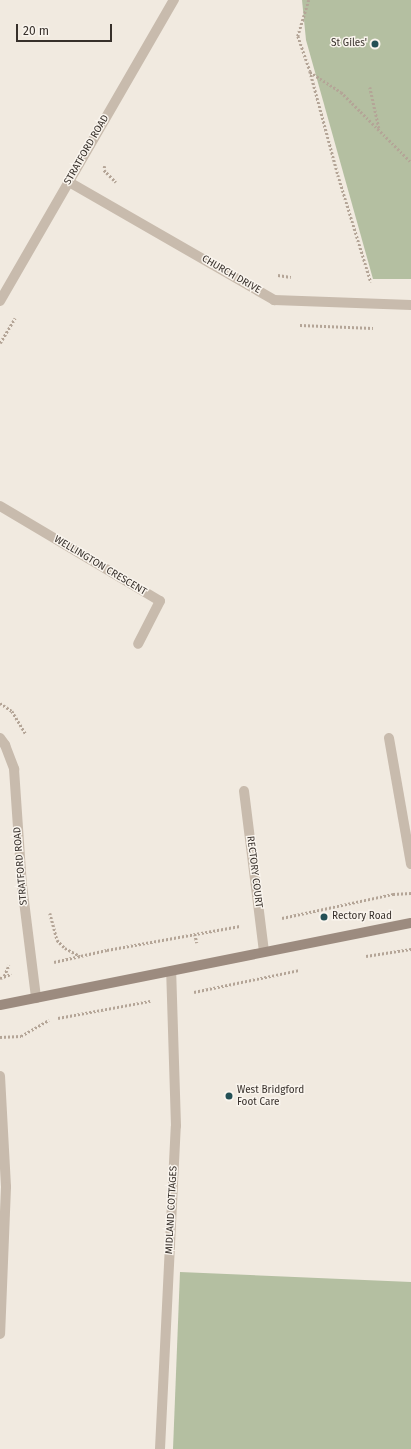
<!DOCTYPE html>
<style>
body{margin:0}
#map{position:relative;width:411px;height:1449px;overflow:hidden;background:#f1eae0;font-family:"Fira Sans",sans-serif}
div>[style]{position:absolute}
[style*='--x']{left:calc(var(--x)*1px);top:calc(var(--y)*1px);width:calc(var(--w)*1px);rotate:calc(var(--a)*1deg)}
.green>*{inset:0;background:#b4bfa1}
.path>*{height:2.5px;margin-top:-1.25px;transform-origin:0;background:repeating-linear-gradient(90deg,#b4a597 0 2px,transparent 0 4px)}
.lane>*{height:10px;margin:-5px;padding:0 5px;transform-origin:5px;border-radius:5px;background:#c8bbad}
.street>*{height:10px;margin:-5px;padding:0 5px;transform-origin:5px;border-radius:5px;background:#c8bbad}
.secondary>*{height:10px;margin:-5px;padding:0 5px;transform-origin:5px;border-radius:5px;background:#9c8b7f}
.dots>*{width:11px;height:11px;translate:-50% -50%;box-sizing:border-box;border:2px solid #f9f4ed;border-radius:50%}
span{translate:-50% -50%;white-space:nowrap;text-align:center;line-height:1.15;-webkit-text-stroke:3px #f9f4ed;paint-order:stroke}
.poi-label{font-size:10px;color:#37302b}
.right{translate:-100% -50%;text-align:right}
.left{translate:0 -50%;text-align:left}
.street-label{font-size:10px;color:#37302b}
.scale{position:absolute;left:16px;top:24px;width:96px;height:18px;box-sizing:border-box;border:2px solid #37302b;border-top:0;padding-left:5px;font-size:12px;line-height:14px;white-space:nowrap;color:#37302b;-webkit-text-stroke:3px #f9f4ed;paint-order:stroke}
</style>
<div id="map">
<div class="green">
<div style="clip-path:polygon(302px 0,411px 0,411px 279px,373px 279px,306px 40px)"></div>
<div style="clip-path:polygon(180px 1272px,411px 1282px,411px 1449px,173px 1449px)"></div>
</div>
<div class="path">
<div style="--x:309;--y:0;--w:38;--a:107"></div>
<div style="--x:298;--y:36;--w:37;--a:71"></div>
<div style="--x:310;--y:71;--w:108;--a:74.9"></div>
<div style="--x:338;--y:175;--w:112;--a:72.9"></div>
<div style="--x:310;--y:72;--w:37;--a:33"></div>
<div style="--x:341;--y:92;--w:99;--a:45"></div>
<div style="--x:370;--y:87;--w:42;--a:77.6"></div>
<div style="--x:105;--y:166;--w:4;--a:104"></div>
<div style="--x:104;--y:170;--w:17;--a:45"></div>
<div style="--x:278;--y:275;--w:13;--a:9"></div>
<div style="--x:300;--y:325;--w:73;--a:2.4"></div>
<div style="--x:0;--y:343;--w:29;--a:-59"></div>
<div style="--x:0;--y:703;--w:14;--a:34"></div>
<div style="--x:12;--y:711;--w:27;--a:59"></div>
<div style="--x:50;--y:913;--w:28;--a:75"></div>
<div style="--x:57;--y:940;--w:11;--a:45"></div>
<div style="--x:65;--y:948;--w:17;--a:28"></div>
<div style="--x:282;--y:918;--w:114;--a:-12.2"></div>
<div style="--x:393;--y:894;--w:18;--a:-3"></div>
<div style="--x:195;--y:934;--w:9;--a:77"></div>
<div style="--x:366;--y:956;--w:46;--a:-8.8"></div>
<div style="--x:54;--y:962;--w:54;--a:-12.8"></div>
<div style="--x:107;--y:950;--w:135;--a:-10.2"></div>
<div style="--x:4;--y:976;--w:12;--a:-66"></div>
<div style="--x:0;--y:978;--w:12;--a:-20"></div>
<div style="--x:194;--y:992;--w:107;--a:-11.8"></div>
<div style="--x:58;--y:1018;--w:94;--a:-10.5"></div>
<div style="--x:0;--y:1037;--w:21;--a:-3"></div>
<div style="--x:21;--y:1036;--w:32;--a:-30"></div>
</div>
<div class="lane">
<div style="--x:389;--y:738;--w:128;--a:80.1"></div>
<div style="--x:244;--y:791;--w:162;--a:82.9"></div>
<div style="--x:160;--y:1449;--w:323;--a:-87.2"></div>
<div style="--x:176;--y:1126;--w:155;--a:-91.8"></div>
</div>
<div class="street">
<div style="--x:69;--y:182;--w:237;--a:29.9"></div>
<div style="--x:274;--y:300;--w:137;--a:2.1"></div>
<div style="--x:0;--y:301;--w:348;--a:-60"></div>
<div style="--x:0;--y:506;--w:186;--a:30.7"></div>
<div style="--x:160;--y:601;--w:48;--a:117.1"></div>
<div style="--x:0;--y:738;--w:9;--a:54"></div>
<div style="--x:5;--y:745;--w:26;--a:69"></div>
<div style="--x:14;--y:769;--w:116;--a:86.1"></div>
<div style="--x:22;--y:885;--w:114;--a:82.9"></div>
<div style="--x:0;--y:1076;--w:111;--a:86.9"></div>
<div style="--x:6;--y:1187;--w:147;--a:92.3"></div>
</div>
<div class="secondary">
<div style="--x:0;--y:1005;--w:419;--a:-11.3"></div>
</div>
<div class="dots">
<div style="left:375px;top:44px;background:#245055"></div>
<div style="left:324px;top:917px;background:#245055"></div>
<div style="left:229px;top:1096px;background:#245055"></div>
</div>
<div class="poi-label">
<span class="right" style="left:367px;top:44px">St Giles'</span>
<span class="left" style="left:332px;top:917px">Rectory Road</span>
<span class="left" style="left:237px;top:1096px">West Bridgford<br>Foot Care</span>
</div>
<div class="street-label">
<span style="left:87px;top:150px;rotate:-60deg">STRATFORD ROAD</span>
<span style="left:231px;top:275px;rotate:30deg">CHURCH DRIVE</span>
<span style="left:100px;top:566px;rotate:31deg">WELLINGTON CRESCENT</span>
<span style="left:21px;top:866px;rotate:-95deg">STRATFORD ROAD</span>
<span style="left:254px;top:872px;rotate:83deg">RECTORY COURT</span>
<span style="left:172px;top:1210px;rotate:-87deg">MIDLAND COTTAGES</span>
</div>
<div class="scale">20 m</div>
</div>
